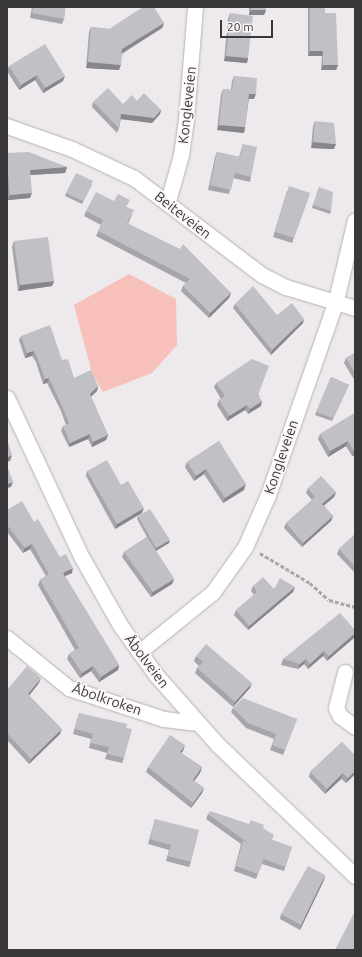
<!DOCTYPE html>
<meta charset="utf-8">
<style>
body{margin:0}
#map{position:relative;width:362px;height:957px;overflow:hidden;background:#eee9ed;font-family:Ubuntu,sans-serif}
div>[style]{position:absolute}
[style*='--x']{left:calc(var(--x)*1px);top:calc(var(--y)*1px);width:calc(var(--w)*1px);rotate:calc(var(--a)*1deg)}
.green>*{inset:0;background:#f7c0ba}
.path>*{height:2.5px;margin-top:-1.25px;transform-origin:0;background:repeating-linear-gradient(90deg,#a9a5a8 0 4px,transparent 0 6px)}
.roads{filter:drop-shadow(0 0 1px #b6b1b5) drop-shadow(0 0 1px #b6b1b5)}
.street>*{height:15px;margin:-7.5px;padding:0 7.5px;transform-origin:7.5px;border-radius:7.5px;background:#fff}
.wall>*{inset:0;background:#a6a5a9}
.shaded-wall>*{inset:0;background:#87868a}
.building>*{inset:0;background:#c1c0c5}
span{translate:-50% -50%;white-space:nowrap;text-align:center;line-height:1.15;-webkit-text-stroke:3.5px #fbf6fa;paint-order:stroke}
.street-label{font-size:14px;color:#393739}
.frame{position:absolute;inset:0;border:8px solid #393739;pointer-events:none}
.scale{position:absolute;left:220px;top:20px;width:53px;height:18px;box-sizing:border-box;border:2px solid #393739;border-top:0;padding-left:5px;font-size:12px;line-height:14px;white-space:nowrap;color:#393739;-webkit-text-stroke:3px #fbf6fa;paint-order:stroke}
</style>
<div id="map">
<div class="green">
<div style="clip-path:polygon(129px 274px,176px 299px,177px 345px,152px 373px,103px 392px,92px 373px,74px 305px)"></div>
</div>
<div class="path">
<div style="--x:260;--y:553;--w:58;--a:31"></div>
<div style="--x:310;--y:583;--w:25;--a:42"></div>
<div style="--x:329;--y:600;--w:27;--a:15"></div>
</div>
<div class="roads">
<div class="street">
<div style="--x:7;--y:126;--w:69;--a:19.5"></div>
<div style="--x:72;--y:149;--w:68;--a:25.1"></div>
<div style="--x:134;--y:178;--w:161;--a:37.2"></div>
<div style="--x:262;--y:275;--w:27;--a:27"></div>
<div style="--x:286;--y:287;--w:72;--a:16.9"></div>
<div style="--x:168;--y:201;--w:48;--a:-74.2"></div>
<div style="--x:181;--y:155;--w:36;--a:-82"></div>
<div style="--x:186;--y:119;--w:112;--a:-85.4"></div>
<div style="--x:7;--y:398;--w:174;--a:64.9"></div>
<div style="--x:81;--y:556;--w:79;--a:60.5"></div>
<div style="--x:120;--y:625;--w:62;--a:54.2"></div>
<div style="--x:156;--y:675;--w:94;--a:48.5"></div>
<div style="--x:218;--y:745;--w:190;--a:43.7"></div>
<div style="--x:7;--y:638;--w:80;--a:38.9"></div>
<div style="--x:69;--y:688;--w:100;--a:18.1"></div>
<div style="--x:164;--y:719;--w:34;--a:7"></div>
<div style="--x:139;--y:652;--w:95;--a:-39"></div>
<div style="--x:213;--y:592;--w:55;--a:-54.6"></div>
<div style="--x:245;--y:547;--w:57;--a:-66.1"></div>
<div style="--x:268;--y:495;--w:202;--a:-70.7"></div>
<div style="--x:335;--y:304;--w:86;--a:-76.6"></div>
<div style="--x:345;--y:672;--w:37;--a:104"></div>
<div style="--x:336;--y:708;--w:9;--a:63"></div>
<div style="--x:340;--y:716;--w:19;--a:36"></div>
</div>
</div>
<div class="wall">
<div style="clip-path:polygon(32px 7px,65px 7px,64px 19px,62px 24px,30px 18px)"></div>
<div style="clip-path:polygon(249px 7px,266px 7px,266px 10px,264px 15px,249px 15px)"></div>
<div style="clip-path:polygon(308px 7px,325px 7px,325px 13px,338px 65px,336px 70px,321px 70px,322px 56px,308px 56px)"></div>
<div style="clip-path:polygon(230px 13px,248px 58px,247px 63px,224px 61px,228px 19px)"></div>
<div style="clip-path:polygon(164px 23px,162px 28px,122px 54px,119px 70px,86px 68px,89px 32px,91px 27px,109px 29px)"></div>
<div style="clip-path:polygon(9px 66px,63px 81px,43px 93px,35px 80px,19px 90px,7px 71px)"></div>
<div style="clip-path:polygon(234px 76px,254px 99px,249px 99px,245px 127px,244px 133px,217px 130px,221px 94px,223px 89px,231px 90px,232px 81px)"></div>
<div style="clip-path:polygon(137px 101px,161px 110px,160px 114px,152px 123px,121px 119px,119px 128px,117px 133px,92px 107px,93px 102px,123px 104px)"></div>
<div style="clip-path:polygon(315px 121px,334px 149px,311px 148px,313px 126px)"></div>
<div style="clip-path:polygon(243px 144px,251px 177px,250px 182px,233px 178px,229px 194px,208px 190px,215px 157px,217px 152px,239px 157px)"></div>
<div style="clip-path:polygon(7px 153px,67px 167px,65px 173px,30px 175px,30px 198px,8px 200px,7px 192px)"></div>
<div style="clip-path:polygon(92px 184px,82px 204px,65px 196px,66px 193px)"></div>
<div style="clip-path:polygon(319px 187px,331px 211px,330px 214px,312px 208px)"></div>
<div style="clip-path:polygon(287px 191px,310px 193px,292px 243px,273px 237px)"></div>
<div style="clip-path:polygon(127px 207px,132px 215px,128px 224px,231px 293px,229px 298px,209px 318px,181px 291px,183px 286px,186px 283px,96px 236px,101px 225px,84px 216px,86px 211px)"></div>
<div style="clip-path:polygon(14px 241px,54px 281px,52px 286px,18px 291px,12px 247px)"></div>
<div style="clip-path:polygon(235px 304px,277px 315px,303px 323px,271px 355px,233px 308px)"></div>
<div style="clip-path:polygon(21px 336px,62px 360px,74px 378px,98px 386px,97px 391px,91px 397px,108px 435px,106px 440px,92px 447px,88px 439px,69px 447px,61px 431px,63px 426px,66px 425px,61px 411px,47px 383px,43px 384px,36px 362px,32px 356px,25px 358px,19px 340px)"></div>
<div style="clip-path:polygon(355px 353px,355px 381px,344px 363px,346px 358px)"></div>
<div style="clip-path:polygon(331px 377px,349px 385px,332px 421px,315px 415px)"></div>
<div style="clip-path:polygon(216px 383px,259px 395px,261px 406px,248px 414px,245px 410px,227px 421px,217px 405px,219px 400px,221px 399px,214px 387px)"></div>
<div style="clip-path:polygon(355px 413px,355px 455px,352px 456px,346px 446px,328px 457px,318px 439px,320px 434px)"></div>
<div style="clip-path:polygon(219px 441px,244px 490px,223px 503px,204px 474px,194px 481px,185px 467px,187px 462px)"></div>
<div style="clip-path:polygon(87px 471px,121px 485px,142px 513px,115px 529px,86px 476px)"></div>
<div style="clip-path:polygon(308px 488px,336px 492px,334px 497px,324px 506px,333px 516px,331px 521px,302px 547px,284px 528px,286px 523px,312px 500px,306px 493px)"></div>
<div style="clip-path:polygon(7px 510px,34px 522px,72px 573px,65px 576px,119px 665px,118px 670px,99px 682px,91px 671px,80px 678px,67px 659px,69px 654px,75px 650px,38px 585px,40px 580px,46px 576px,30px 549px,23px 553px,7px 532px)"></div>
<div style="clip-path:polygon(138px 516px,169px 543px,156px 551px,174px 579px,172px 584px,151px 597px,122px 557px,124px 552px,147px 537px,137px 519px)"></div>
<div style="clip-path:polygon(355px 534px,355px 573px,337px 554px,339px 549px)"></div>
<div style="clip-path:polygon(253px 586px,274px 589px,295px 587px,293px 592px,248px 630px,234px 615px,236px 610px,254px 595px,251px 591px)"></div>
<div style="clip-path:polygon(355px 630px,355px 637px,327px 661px,323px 656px,308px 669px,304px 664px,298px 669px,281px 665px,283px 659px)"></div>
<div style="clip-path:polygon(196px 656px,250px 688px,233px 707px,195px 673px,197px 668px,199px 666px,194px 661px)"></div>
<div style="clip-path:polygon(39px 683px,29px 696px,60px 734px,29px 764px,7px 740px,7px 690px)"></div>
<div style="clip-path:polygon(233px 708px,297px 719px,283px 755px,270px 750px,274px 739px,246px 728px,231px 712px)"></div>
<div style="clip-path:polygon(79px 713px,126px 728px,124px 758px,122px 763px,105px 759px,107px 753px,89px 748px,91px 739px,73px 734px)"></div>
<div style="clip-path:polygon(342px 742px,355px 774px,346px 783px,341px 779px,325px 794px,309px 777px,310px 772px)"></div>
<div style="clip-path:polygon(183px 751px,181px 753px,202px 767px,200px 773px,194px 781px,204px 788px,202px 793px,191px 808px,146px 772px,148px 767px)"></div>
<div style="clip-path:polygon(208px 814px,263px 828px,272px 840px,292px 847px,284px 871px,262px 864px,263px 861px,256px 879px,234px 871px,241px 844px,206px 819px)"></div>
<div style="clip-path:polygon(155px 819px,191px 862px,189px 867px,166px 861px,169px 850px,148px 844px)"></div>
<div style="clip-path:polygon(324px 880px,300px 930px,280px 919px,281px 914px)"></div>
</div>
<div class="shaded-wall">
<div style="clip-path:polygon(251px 10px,266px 10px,264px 15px,249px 15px)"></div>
<div style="clip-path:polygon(164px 23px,162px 28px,120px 54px,122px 49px)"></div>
<div style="clip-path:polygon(310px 51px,323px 51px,322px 56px,308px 56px)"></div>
<div style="clip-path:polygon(226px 56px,248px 58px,247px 63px,224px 61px)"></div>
<div style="clip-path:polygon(88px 62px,121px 65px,119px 70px,86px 68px)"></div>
<div style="clip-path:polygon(323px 65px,338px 65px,336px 70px,321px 70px)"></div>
<div style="clip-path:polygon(37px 75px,35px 80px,19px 90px,21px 85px)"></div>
<div style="clip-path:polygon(65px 76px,63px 81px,43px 93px,45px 88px)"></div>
<div style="clip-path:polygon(249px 94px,256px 94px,254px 99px,247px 99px)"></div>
<div style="clip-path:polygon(161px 110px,160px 114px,152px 123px,120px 119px,121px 114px)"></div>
<div style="clip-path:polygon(219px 125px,245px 127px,244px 133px,217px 130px)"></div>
<div style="clip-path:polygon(313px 142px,336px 144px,334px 149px,311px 148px)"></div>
<div style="clip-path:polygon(67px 167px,65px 173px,28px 175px,30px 170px)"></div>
<div style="clip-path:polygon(32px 193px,30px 198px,8px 200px,10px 195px)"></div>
<div style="clip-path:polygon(54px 281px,52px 286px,18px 291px,20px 285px)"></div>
<div style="clip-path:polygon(231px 293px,229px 298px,209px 318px,210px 313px)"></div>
<div style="clip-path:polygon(304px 319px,303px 323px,271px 355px,272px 350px)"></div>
<div style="clip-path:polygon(34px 351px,32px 356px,25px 358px,27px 353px)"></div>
<div style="clip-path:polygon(49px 378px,47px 383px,43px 384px,45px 379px)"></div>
<div style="clip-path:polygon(98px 386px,97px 391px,88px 399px,90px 394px)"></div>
<div style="clip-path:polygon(262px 401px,261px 406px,248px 414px,250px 409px)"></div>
<div style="clip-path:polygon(247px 405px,245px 410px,227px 421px,229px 416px)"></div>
<div style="clip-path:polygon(90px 434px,88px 439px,69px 447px,70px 443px)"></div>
<div style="clip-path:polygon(108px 435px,106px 440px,92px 447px,93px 442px)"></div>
<div style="clip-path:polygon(348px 441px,346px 446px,328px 457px,330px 451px)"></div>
<div style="clip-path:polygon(354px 451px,355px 451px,355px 455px,352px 456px)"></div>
<div style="clip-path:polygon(12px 455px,10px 461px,7px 462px,7px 457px)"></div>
<div style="clip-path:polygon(206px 469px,204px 474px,194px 481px,196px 476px)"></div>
<div style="clip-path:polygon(13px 482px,11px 487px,7px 488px,7px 484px)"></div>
<div style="clip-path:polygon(246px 484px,244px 490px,223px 503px,225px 498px)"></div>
<div style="clip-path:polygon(336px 492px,334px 497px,320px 508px,322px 504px)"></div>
<div style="clip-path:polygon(144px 508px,142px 513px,115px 529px,117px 524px)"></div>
<div style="clip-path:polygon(333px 516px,331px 521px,302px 547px,303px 543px)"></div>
<div style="clip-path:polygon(170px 540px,169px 543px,155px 551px,156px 548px)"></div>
<div style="clip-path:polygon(32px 544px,30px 549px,23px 553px,25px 548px)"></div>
<div style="clip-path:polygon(73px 568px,72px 573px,61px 578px,63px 573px)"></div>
<div style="clip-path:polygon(174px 579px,172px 584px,151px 597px,153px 592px)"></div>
<div style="clip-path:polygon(295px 587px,293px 592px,248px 630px,249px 626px)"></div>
<div style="clip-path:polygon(355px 633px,355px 637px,327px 661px,329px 656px)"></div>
<div style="clip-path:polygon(324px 651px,323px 656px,308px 669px,310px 664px)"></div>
<div style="clip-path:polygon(306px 659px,304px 664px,298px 669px,300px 664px)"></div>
<div style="clip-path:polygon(119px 665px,118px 670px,99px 682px,101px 677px)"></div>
<div style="clip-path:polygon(93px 666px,91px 671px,80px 678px,82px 673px)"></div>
<div style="clip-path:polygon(41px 678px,39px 683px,26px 699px,28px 694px)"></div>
<div style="clip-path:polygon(252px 683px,250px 688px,233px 707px,235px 702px)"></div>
<div style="clip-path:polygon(62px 729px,60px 734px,29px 764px,31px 759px)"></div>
<div style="clip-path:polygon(185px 745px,183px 751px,178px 757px,180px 752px)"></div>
<div style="clip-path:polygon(202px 767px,200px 773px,191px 785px,193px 780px)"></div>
<div style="clip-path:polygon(355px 771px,355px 774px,346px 783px,348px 778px)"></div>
<div style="clip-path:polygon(343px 773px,341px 779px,325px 794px,327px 789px)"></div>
<div style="clip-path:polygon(204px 788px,202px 793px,191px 808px,193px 803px)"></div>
<div style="clip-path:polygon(325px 875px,324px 880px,300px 930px,301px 925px)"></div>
</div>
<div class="building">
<div style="clip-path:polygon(33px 7px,65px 7px,64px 19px,32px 13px)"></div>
<div style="clip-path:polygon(143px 7px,154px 7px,164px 23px,122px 49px,121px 65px,88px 62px,91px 27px,109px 29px)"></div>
<div style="clip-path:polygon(251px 7px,266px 7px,266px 10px,251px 10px)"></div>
<div style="clip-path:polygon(310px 7px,325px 7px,325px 13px,336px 13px,338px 65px,323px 65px,323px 51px,310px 51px)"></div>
<div style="clip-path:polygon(230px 13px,253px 16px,248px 58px,226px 56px)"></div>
<div style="clip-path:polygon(45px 44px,65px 76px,45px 88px,37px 75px,21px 85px,9px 66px)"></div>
<div style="clip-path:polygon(234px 76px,257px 78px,256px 94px,249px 94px,245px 127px,219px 125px,223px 89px,232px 90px)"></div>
<div style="clip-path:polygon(108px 88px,123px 104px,132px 95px,137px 101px,144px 93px,161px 110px,154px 118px,121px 114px,119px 128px,93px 102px)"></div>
<div style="clip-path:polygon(315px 121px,334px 123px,336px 144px,313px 142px)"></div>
<div style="clip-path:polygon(243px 144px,257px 147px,251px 177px,235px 173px,231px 190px,210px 185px,217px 152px,240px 157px)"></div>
<div style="clip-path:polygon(29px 152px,67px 167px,30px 170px,32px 193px,10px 195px,7px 165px,7px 153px)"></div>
<div style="clip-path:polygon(76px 173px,93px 181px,83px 201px,66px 193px)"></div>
<div style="clip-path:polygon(289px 186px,310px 193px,294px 238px,275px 232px)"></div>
<div style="clip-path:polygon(319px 187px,333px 192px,331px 211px,313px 205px)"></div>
<div style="clip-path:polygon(96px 192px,114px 201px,118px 194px,130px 200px,126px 207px,134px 210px,127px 223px,180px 249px,183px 244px,231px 293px,210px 313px,183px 286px,190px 279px,98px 231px,103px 220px,86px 211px)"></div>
<div style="clip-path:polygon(48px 237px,54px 281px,20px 285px,14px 241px)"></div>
<div style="clip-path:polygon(253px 286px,277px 315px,292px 303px,304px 319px,272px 350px,235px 304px)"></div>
<div style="clip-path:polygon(50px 325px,62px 360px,68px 359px,74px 378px,91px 370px,98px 386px,90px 394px,108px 435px,93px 442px,90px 434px,70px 443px,63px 426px,69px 423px,62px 406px,49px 378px,45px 379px,37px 357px,34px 351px,27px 353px,21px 336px)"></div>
<div style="clip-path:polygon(355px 353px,355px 373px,346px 358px)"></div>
<div style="clip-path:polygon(252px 359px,269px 366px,258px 395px,262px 401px,250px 409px,247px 405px,229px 416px,219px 400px,225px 396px,216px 383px)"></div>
<div style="clip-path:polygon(331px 377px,349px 385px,333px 418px,316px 412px)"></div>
<div style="clip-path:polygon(355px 413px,355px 451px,354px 451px,348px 441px,330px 451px,320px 434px)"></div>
<div style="clip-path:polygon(219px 441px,246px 484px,225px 498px,206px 469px,196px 476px,187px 462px)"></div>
<div style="clip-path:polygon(8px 442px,12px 455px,7px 457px,7px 443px)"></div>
<div style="clip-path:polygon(107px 460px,121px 485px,128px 481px,144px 508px,117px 524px,87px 471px)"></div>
<div style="clip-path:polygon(7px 465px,13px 482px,7px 484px)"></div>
<div style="clip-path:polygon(321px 476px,336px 492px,322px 504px,333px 516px,303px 543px,286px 523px,315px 497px,308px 488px)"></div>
<div style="clip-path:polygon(22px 501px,34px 522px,38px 519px,60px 557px,66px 554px,73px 568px,63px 573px,119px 665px,101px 677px,93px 666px,82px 673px,69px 654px,79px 648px,40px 580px,49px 574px,32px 544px,25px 548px,7px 525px,7px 510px)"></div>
<div style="clip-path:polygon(150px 509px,170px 540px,156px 548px,138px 516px)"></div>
<div style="clip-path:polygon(355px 534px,355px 567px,339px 549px)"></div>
<div style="clip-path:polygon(147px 537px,174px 579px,153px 592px,124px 552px)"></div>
<div style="clip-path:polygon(263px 577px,274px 589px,280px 578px,295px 587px,249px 626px,236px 610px,257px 592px,253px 586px)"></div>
<div style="clip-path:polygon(340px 613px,355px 630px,355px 633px,329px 656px,324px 651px,310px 664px,306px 659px,300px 664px,283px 659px)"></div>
<div style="clip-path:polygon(206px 644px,252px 683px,235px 702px,197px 668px,203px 662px,196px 656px)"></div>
<div style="clip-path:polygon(27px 666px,41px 678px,28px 694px,62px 729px,31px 759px,7px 733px,7px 690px)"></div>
<div style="clip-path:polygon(243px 698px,297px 719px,285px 750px,272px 745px,276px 734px,248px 723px,233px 708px)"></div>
<div style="clip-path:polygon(79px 713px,127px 724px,126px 728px,132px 729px,124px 758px,107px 754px,109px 747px,90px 743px,93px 734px,75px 729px)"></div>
<div style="clip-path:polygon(170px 735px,185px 745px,180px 752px,202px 767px,193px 780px,204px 788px,193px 803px,148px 767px)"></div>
<div style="clip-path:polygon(342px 742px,355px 755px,355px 771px,348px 778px,343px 773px,327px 789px,310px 772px)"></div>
<div style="clip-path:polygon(210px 811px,249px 824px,251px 820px,264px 825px,263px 828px,274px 835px,272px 840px,292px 847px,285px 867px,264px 859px,265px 855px,258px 874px,236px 866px,243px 841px,248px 843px,208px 814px)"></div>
<div style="clip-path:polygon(155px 819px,199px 830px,191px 862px,168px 856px,171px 845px,150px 839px)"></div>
<div style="clip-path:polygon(308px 866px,325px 875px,301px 925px,281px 914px)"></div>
<div style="clip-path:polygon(355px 911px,355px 950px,335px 950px)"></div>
</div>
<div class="street-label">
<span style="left:187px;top:105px;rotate:-84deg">Kongleveien</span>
<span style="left:183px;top:215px;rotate:38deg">Beiteveien</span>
<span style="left:281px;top:457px;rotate:-71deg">Kongleveien</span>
<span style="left:147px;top:661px;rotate:53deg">Åbolveien</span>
<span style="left:107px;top:699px;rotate:19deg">Åbolkroken</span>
</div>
<div class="frame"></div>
<div class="scale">20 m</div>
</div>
